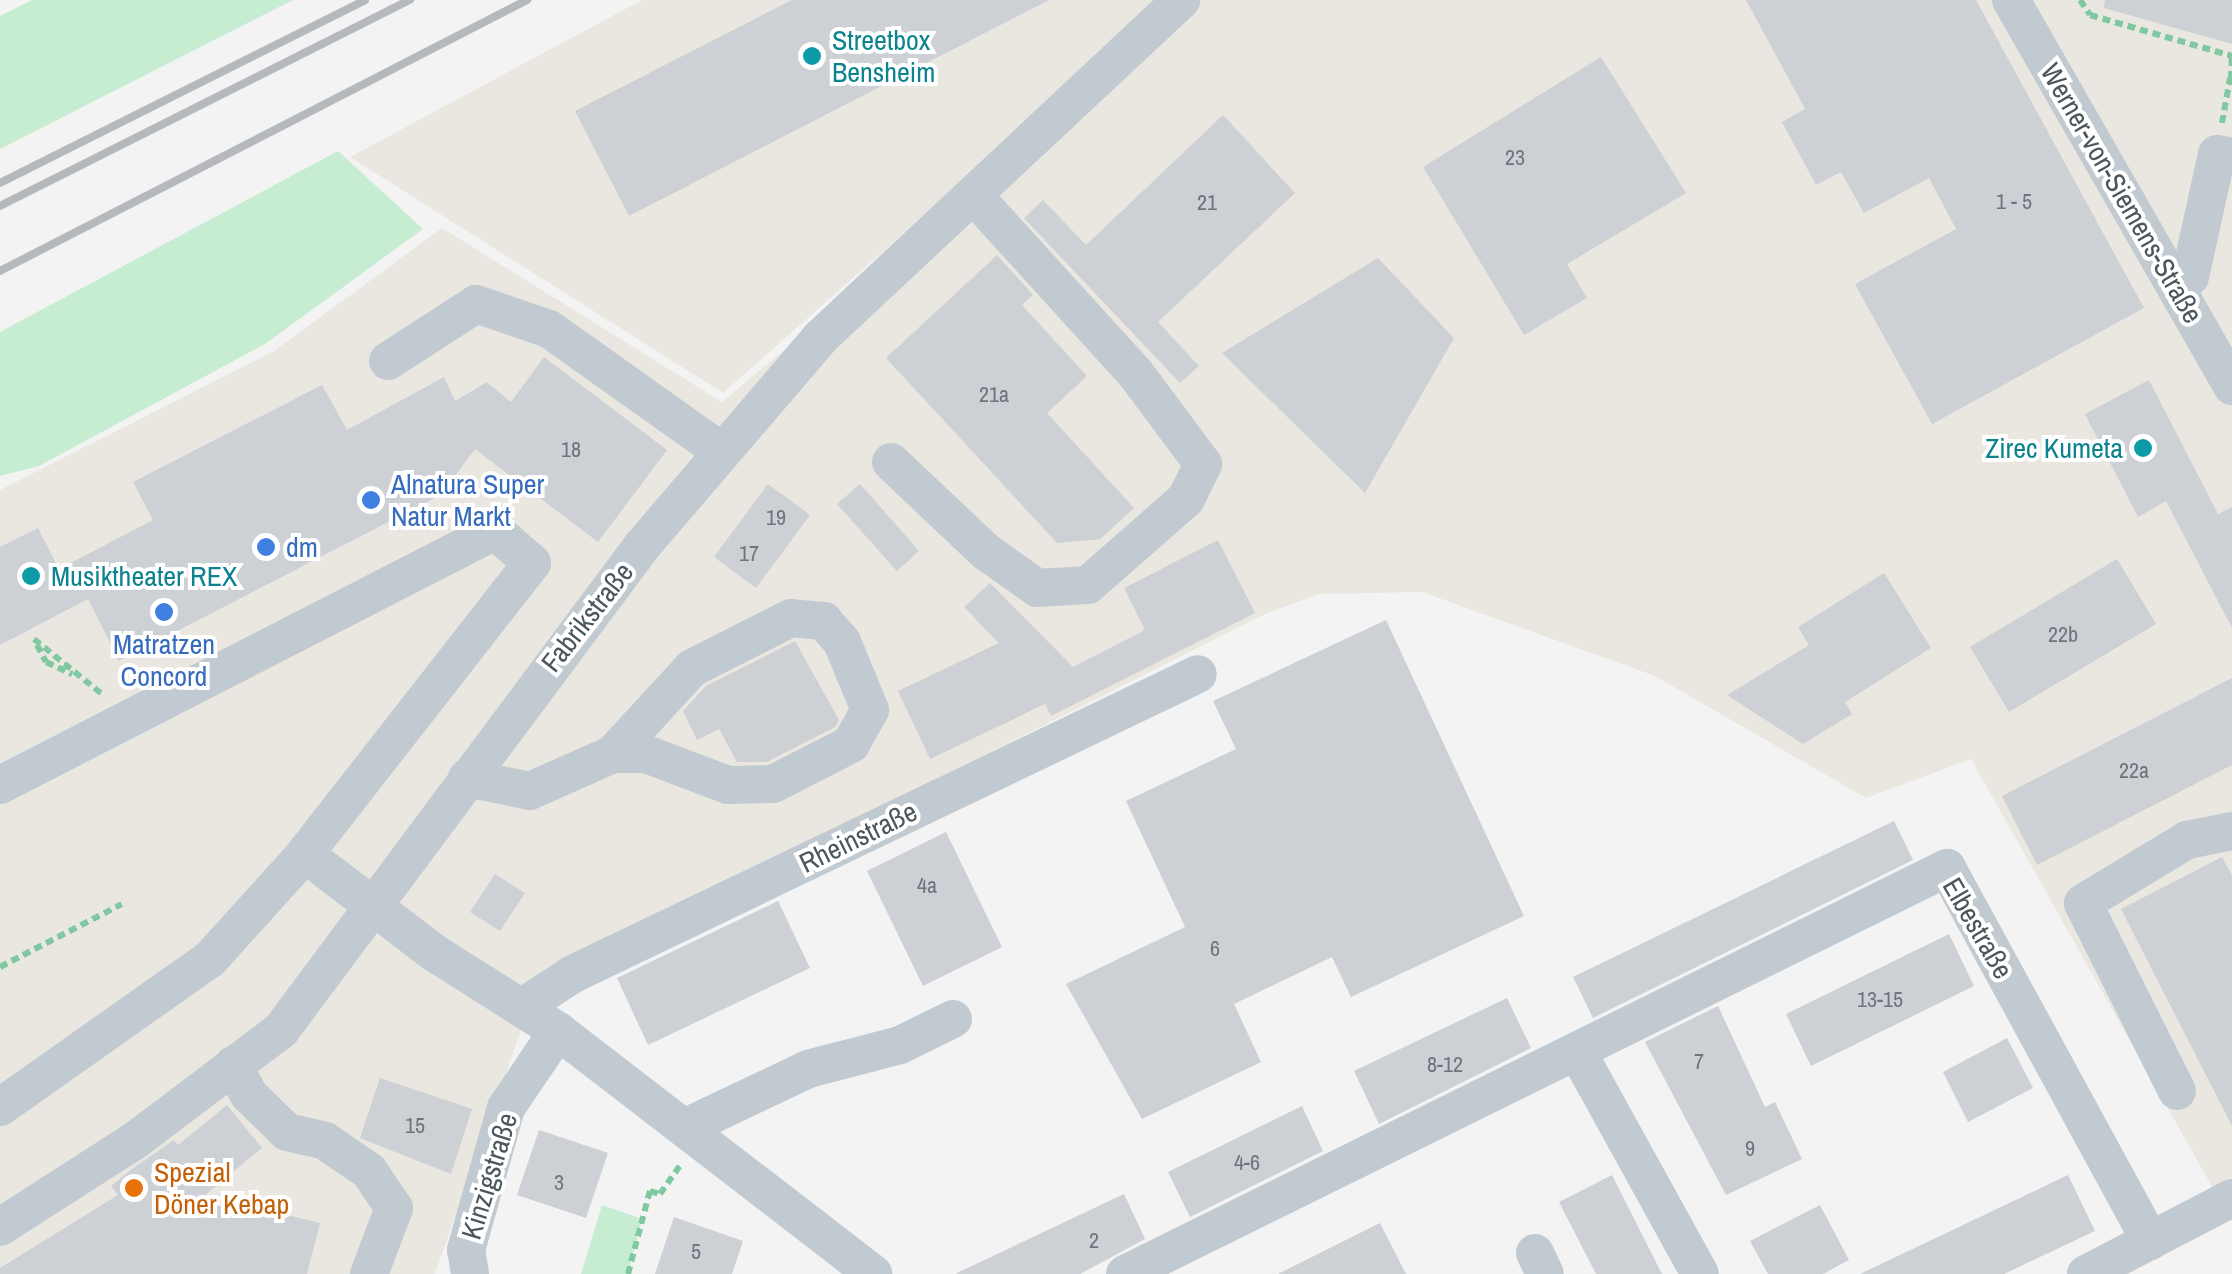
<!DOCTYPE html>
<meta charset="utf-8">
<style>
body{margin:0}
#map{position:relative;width:2232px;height:1274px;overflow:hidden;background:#f4f3f3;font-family:"Archivo Narrow",sans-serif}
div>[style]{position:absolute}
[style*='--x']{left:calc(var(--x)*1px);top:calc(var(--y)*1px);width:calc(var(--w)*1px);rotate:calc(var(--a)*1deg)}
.commercial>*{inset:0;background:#eae7e1}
.green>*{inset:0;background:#c6edd2}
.building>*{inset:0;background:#cdd0d4}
.path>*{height:6px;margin-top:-3px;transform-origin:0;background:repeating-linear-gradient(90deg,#80c9a0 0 8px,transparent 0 13px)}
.minor>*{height:38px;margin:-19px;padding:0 19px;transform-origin:19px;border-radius:19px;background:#c1cad0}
.rail>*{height:8px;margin:-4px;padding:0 4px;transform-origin:4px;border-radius:4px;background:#b5b8bc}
.dots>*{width:28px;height:28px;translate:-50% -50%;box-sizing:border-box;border:5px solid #fff;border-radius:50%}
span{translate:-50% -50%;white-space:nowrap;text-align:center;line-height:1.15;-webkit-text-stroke:8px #fff;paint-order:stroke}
.number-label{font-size:22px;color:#6c757c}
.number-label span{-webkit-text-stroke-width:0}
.culture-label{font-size:28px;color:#0d838f}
.left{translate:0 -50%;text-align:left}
.right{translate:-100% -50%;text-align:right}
.street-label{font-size:28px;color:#4b575f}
.shop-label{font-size:28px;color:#366cbe}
.food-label{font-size:28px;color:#c56008}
</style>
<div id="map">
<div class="commercial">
<div style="clip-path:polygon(642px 0,1167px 0,723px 393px,350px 157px)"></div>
<div style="clip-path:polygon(1202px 0,2232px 0,2232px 1193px,2219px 1199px,1971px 759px,1866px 798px,1655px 676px,1422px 592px,1319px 594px,1265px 614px,539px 979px,435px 1274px,0 1274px,0 490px,274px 351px,442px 228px,722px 402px)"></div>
</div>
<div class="green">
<div style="clip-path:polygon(32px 0,293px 0,0 149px,0 16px)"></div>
<div style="clip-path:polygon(338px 151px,423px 229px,265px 344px,39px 466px,0 476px,0 332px)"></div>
<div style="clip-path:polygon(602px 1205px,642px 1219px,628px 1274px,581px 1274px)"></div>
</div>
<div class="building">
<div style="clip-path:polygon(792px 0,1049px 0,629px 216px,575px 111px)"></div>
<div style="clip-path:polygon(1746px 0,1976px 0,2144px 308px,1932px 424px,1855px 284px,1956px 229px,1929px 178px,1864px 213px,1841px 172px,1816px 185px,1782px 122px,1805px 109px)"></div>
<div style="clip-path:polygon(2105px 0,2232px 0,2232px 44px,2104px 8px)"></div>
<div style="clip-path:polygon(1601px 57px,1686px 193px,1567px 264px,1587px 298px,1524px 335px,1423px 167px)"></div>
<div style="clip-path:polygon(1223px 115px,1295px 193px,1158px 322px,1199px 366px,1180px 383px,1024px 218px,1043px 200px,1086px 245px)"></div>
<div style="clip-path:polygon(997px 255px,1033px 295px,1022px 305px,1087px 376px,1047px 413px,1134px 508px,1100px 539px,1057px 543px,886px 358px)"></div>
<div style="clip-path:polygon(1378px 258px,1454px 338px,1365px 493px,1222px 353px)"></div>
<div style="clip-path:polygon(544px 357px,667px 450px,598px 542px,475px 449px,452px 480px,454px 488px,119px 661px,88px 599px,0 645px,0 547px,38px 528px,59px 569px,153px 520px,133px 482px,322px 385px,347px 430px,444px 377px,455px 401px,487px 382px,511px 402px)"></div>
<div style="clip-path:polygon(2149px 380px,2218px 514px,2232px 507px,2232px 628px,2166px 501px,2138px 517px,2085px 414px)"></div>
<div style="clip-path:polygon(768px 484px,810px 515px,756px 588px,714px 557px)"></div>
<div style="clip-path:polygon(860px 484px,919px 551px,897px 571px,837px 504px)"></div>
<div style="clip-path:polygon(1218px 540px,1255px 613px,1051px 716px,1045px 704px,930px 759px,898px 691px,999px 643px,964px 607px,990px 583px,1073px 667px,1145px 630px,1124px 588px)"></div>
<div style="clip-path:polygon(2117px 559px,2156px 624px,2009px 712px,1970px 647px)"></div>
<div style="clip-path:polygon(1884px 573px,1931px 648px,1845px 702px,1852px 714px,1803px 744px,1727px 695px,1809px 645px,1798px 627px)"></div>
<div style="clip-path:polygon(1386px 620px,1524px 916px,1351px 997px,1332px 957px,1234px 1004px,1261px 1062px,1142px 1119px,1066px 984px,1185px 927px,1126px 801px,1236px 749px,1213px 701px)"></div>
<div style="clip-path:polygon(795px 641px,839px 720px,835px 727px,767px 762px,737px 762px,719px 729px,697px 740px,683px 711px,706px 686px)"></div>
<div style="clip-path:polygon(2232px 678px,2232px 765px,2037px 865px,2002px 796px)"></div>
<div style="clip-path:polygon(1894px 821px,1913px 860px,1593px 1018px,1573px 977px)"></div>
<div style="clip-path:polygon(946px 832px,1002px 947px,923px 986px,867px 871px)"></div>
<div style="clip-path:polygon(2222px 857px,2232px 876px,2232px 1126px,2121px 909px)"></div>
<div style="clip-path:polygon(495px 874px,525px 893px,500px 931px,470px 912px)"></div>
<div style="clip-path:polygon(778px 901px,810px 968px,648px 1045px,617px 978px)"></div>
<div style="clip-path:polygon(1949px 934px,1974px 986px,1811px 1066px,1786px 1014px)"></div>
<div style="clip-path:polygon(1507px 998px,1531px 1048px,1379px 1124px,1354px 1071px)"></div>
<div style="clip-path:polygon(1718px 1006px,1765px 1107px,1775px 1102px,1802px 1159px,1726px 1195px,1645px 1042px)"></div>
<div style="clip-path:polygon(2007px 1038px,2033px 1088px,1968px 1122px,1943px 1072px)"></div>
<div style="clip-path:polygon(380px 1078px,472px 1109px,451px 1174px,360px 1138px)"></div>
<div style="clip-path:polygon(227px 1105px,262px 1148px,205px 1195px,320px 1223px,307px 1274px,0 1274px,0 1268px,118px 1195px,111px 1186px,132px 1169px,174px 1140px,178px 1145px)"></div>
<div style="clip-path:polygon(1302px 1106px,1323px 1151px,1190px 1217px,1168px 1172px)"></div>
<div style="clip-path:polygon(539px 1130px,608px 1153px,586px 1218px,517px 1195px)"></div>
<div style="clip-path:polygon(1612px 1175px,1662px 1274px,1596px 1274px,1559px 1202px)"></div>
<div style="clip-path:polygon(2068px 1175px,2095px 1231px,2004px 1274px,1860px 1274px)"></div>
<div style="clip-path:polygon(1124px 1194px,1145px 1239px,1080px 1274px,955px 1274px)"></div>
<div style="clip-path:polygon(1820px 1205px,1849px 1260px,1823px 1274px,1768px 1274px,1750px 1241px)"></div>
<div style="clip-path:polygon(674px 1217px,743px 1241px,732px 1274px,655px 1274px)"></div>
<div style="clip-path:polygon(1380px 1223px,1406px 1274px,1278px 1274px)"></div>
</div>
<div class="path">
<div style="--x:2080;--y:0;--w:18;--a:56"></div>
<div style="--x:2090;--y:15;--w:148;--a:16.1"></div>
<div style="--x:2231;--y:79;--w:23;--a:-88"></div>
<div style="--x:2222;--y:123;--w:46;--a:-79.9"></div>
<div style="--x:34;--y:639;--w:87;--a:39"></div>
<div style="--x:37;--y:645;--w:19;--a:62"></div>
<div style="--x:46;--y:662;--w:29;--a:25"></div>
<div style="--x:0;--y:967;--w:137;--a:-27.3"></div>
<div style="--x:628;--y:1274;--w:86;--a:-75.2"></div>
<div style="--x:650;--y:1191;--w:10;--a:17"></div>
<div style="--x:660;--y:1194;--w:37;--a:-55"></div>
</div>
<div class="minor">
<div style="--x:2011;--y:0;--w:445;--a:60.2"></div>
<div style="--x:2190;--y:277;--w:126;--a:-77.6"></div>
<div style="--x:2217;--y:154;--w:15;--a:11"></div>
<div style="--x:388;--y:361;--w:105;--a:-32.9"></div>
<div style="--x:476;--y:304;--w:77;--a:18.9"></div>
<div style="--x:549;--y:329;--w:212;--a:35.4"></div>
<div style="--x:891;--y:462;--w:129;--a:43.4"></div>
<div style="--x:985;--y:551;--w:64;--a:35.4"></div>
<div style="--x:1037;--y:588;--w:51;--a:-3.4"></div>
<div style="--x:1088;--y:585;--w:130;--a:-41.3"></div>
<div style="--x:1186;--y:499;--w:39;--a:-64"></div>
<div style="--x:1203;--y:464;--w:112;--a:-126.7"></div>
<div style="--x:1136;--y:374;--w:242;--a:-132.3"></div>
<div style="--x:467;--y:778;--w:64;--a:11.7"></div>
<div style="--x:530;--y:791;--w:91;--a:-24"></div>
<div style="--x:613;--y:754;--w:33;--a:0"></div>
<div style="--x:646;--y:754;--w:88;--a:20.7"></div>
<div style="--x:728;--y:785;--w:45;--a:-1.3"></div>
<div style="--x:773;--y:784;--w:88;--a:-27.1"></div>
<div style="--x:851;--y:744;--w:39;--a:-61"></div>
<div style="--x:870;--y:710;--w:74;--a:-112.4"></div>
<div style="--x:842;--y:642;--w:28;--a:-131"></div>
<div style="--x:824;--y:621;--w:33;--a:-175"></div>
<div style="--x:791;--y:618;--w:111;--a:153.2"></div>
<div style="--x:692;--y:668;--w:117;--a:132.6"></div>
<div style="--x:0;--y:785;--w:556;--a:-27.16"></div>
<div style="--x:495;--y:531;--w:49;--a:40.9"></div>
<div style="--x:532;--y:563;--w:369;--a:128"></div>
<div style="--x:305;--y:854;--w:142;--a:132.1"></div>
<div style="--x:210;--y:959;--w:257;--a:144.8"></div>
<div style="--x:305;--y:854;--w:161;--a:37.4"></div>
<div style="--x:433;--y:952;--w:148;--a:32.3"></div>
<div style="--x:558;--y:1031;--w:398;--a:37.6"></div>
<div style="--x:521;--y:1008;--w:62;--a:-33.2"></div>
<div style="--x:573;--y:974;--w:693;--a:-25.64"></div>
<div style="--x:1578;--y:1053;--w:252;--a:61.1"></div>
<div style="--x:233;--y:1065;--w:34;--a:62"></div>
<div style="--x:249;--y:1095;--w:53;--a:44.2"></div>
<div style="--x:287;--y:1132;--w:39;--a:13"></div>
<div style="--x:325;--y:1141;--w:53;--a:34.3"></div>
<div style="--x:369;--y:1171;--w:45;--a:56"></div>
<div style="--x:394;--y:1208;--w:71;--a:110.7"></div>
<div style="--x:2177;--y:1091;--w:210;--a:-116.6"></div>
<div style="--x:2083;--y:903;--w:122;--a:-31.2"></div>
<div style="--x:2187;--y:840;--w:46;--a:-11.3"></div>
<div style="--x:684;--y:1128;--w:137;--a:-25.4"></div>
<div style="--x:808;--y:1069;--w:95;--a:-14.6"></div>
<div style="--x:900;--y:1045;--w:59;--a:-26.1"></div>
<div style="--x:0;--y:1227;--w:163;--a:-32.7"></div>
<div style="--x:137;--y:1139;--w:181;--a:-37.1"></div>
<div style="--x:281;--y:1030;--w:604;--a:-53.28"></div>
<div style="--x:642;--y:546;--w:274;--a:-49.4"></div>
<div style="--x:820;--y:338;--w:495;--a:-43.1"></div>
<div style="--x:1535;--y:1253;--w:23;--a:65"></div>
<div style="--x:470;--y:1274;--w:24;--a:-99"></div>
<div style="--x:466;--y:1250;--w:148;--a:-74.3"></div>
<div style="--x:506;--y:1108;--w:93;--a:-56"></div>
<div style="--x:1125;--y:1274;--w:917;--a:-26.29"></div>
<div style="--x:1947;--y:868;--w:425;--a:61.4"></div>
<div style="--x:2086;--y:1274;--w:165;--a:-27.5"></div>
</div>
<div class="rail">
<div style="--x:0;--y:183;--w:408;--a:-26.6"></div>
<div style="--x:0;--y:206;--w:459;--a:-26.7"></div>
<div style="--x:0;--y:271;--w:593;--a:-27.21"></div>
</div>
<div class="dots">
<div style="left:812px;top:56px;background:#0f9aa8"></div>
<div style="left:2143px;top:448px;background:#0f9aa8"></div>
<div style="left:371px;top:500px;background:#3f7fe0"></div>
<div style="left:266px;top:547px;background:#3f7fe0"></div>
<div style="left:31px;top:576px;background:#0f9aa8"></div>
<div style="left:164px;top:612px;background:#3f7fe0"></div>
<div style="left:134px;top:1188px;background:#e8710a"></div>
</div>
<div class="number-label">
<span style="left:1515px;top:158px">23</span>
<span style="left:2014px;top:202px">1 - 5</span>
<span style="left:1207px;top:203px">21</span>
<span style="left:994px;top:395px">21a</span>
<span style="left:571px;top:450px">18</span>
<span style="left:776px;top:518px">19</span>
<span style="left:749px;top:554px">17</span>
<span style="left:2063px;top:635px">22b</span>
<span style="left:2134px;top:771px">22a</span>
<span style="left:927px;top:886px">4a</span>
<span style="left:1215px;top:949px">6</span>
<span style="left:1880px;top:1000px">13-15</span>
<span style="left:1699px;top:1062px">7</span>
<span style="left:1445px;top:1065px">8-12</span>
<span style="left:415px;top:1126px">15</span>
<span style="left:1750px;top:1149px">9</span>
<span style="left:1247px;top:1163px">4-6</span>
<span style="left:559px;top:1183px">3</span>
<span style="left:1094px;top:1241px">2</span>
<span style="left:696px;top:1252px">5</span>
</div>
<div class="culture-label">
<span class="left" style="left:832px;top:56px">Streetbox<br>Bensheim</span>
<span class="right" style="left:2123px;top:448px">Zirec Kumeta</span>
<span class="left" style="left:51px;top:576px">Musiktheater REX</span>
</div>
<div class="street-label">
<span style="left:2122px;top:193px;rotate:60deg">Werner-von-Siemens-Straße</span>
<span style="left:587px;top:617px;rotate:-52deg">Fabrikstraße</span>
<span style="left:858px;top:837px;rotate:-26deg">Rheinstraße</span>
<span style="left:1978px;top:928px;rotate:60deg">Elbestraße</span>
<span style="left:489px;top:1176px;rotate:-73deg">Kinzigstraße</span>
</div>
<div class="shop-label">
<span class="left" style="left:391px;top:500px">Alnatura Super<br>Natur Markt</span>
<span class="left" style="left:286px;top:547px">dm</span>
<span style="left:164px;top:660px">Matratzen<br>Concord</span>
</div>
<div class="food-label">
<span class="left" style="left:154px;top:1188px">Spezial<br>Döner Kebap</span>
</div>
</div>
